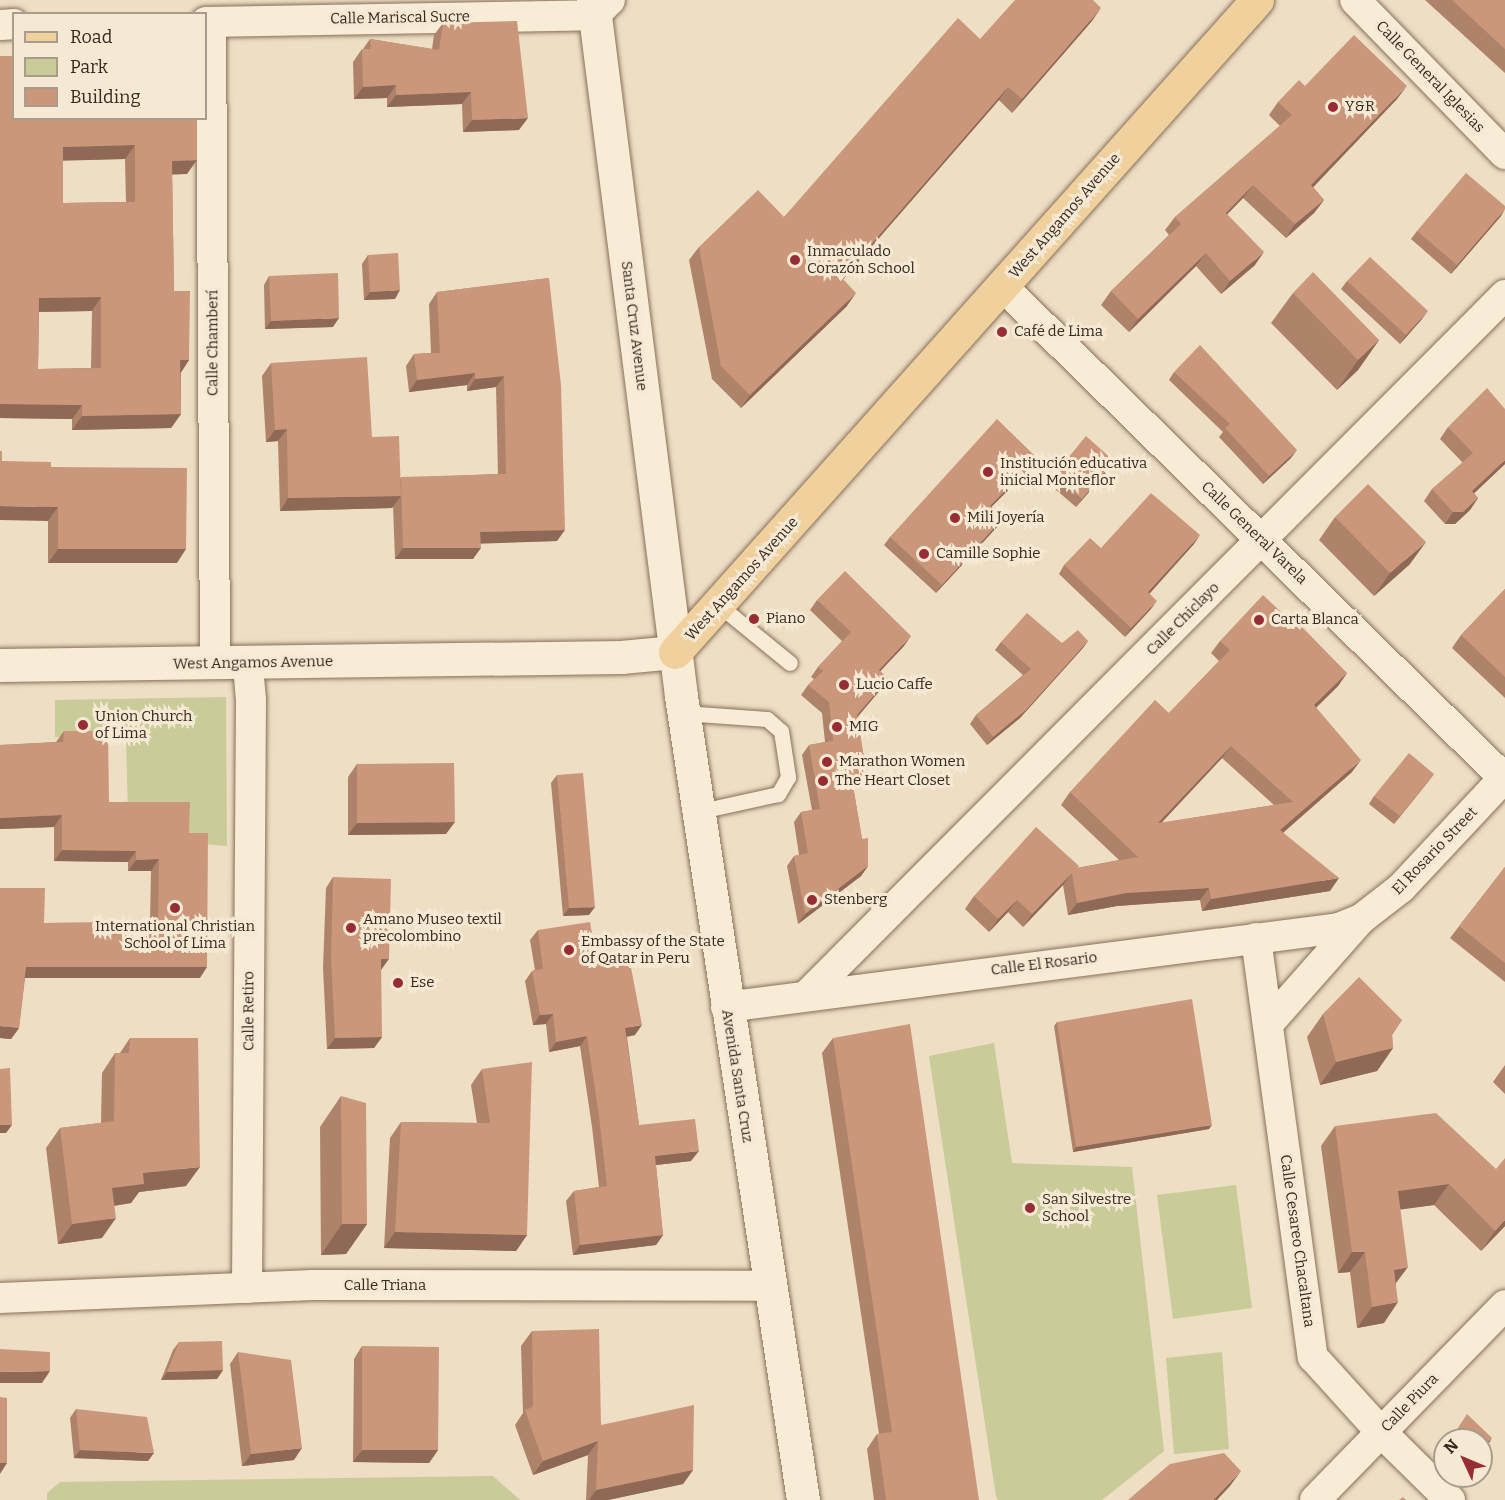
<!DOCTYPE html>
<meta charset="utf-8">
<style>
body{margin:0}
#map{position:relative;width:1505px;height:1500px;overflow:hidden;background:#eddec4;font-family:Bitter,serif}
div>[style]{position:absolute}
[style*='--x']{left:calc(var(--x)*1px);top:calc(var(--y)*1px);width:calc(var(--w)*1px);rotate:calc(var(--a)*1deg)}
.green>*{inset:0;background:#c9cb98}
.roads{filter:drop-shadow(0 0 2px #88705b) drop-shadow(0 0 2px #88705b)}
.service>*{height:15px;margin:-7.5px;padding:0 7.5px;transform-origin:7.5px;border-radius:7.5px;background:#f8ecd7}
.minor>*{height:30px;margin:-15px;padding:0 15px;transform-origin:15px;border-radius:15px;background:#f8ecd7}
.tertiary>*{height:33px;margin:-16.5px;padding:0 16.5px;transform-origin:16.5px;border-radius:16.5px;background:#f8ecd7}
.secondary>*{height:33px;margin:-16.5px;padding:0 16.5px;transform-origin:16.5px;border-radius:16.5px;background:#f8ecd7}
.primary>*{height:33px;margin:-16.5px;padding:0 16.5px;transform-origin:16.5px;border-radius:16.5px;background:#f0d09d}
.wall>*{inset:0;background:#af826a}
.shaded-wall>*{inset:0;background:#8e6a56}
.building>*{inset:0;background:#cb977b}
.dots>*{width:16px;height:16px;translate:-50% -50%;box-sizing:border-box;border:3px solid #f5e9d4;border-radius:50%}
span{translate:-50% -50%;white-space:nowrap;text-align:center;line-height:1.15;-webkit-text-stroke:6px #f5e9d4;paint-order:stroke}
.street-label{font-size:15px;color:#38291f}
.poi-label{font-size:15px;color:#38291f}
.left{translate:0 -50%;text-align:left}
.legend{position:absolute;left:12px;top:12px;width:195px;height:108px;box-sizing:border-box;background:#f5e9d4;border:2px solid #a99c8c;margin:0;padding:8px 10px;list-style:none;font-size:18px;color:#38291f}
.legend li{display:flex;align-items:center;gap:12px;height:30px}
.legend b{width:30px;border:2px solid #a99c8c}
.north{position:absolute;left:1433px;top:1428px;width:60px;height:60px;box-sizing:border-box;background:#f5e9d4;border:2px solid #a99c8c;border-radius:50%;rotate:314deg;font-size:16px;font-weight:700;line-height:24px;text-align:center;color:#38291f}
.north::after{content:'';display:block;margin:auto;width:21px;height:27px;background:#962c34;clip-path:polygon(50% 0,100% 100%,50% 72%,0 100%)}
</style>
<div id="map">
<div class="green">
<div style="clip-path:polygon(226px 697px,227px 846px,201px 844px,128px 814px,126px 739px,55px 737px,55px 700px)"></div>
<div style="clip-path:polygon(994px 1043px,1012px 1163px,1132px 1167px,1164px 1451px,1102px 1500px,998px 1500px,996px 1496px,929px 1056px)"></div>
<div style="clip-path:polygon(1236px 1185px,1252px 1308px,1173px 1319px,1157px 1195px)"></div>
<div style="clip-path:polygon(1222px 1352px,1229px 1449px,1174px 1454px,1166px 1358px)"></div>
<div style="clip-path:polygon(493px 1476px,520px 1500px,47px 1500px,47px 1493px,60px 1482px)"></div>
</div>
<div class="roads">
<div class="service">
<div style="--x:720;--y:606;--w:90;--a:39.2"></div>
<div style="--x:684;--y:713;--w:83;--a:4.1"></div>
<div style="--x:767;--y:719;--w:18;--a:41"></div>
<div style="--x:781;--y:731;--w:47;--a:81.3"></div>
<div style="--x:788;--y:777;--w:20;--a:120"></div>
<div style="--x:778;--y:794;--w:79;--a:167.6"></div>
</div>
<div class="minor">
<div style="--x:1355;--y:0;--w:215;--a:45.8"></div>
<div style="--x:206;--y:22;--w:389;--a:-1"></div>
<div style="--x:595;--y:15;--w:21;--a:-45"></div>
<div style="--x:211;--y:22;--w:642;--a:89.64"></div>
<div style="--x:0;--y:25;--w:14;--a:-4"></div>
<div style="--x:1003;--y:287;--w:703;--a:44.42"></div>
<div style="--x:1256;--y:938;--w:423;--a:82.3"></div>
<div style="--x:1313;--y:1357;--w:101;--a:47.8"></div>
<div style="--x:1381;--y:1432;--w:97;--a:44.6"></div>
<div style="--x:808;--y:994;--w:987;--a:-45.08"></div>
<div style="--x:726;--y:1007;--w:618;--a:-7.34"></div>
<div style="--x:1339;--y:928;--w:24;--a:-22"></div>
<div style="--x:1361;--y:919;--w:51;--a:-37.8"></div>
<div style="--x:1401;--y:888;--w:152;--a:-46.9"></div>
<div style="--x:1268;--y:1024;--w:140;--a:-48.5"></div>
<div style="--x:247;--y:1288;--w:588;--a:-89.61"></div>
<div style="--x:251;--y:700;--w:37;--a:-95"></div>
<div style="--x:0;--y:1298;--w:313;--a:-2.4"></div>
<div style="--x:313;--y:1285;--w:457;--a:0.1"></div>
<div style="--x:1315;--y:1500;--w:272;--a:-45.7"></div>
</div>
<div class="tertiary">
<div style="--x:0;--y:665;--w:621;--a:-0.74"></div>
<div style="--x:621;--y:657;--w:54;--a:-5.3"></div>
</div>
<div class="secondary">
<div style="--x:593;--y:0;--w:702;--a:82.79"></div>
<div style="--x:681;--y:696;--w:813;--a:81.37"></div>
</div>
<div class="primary">
<div style="--x:675;--y:652;--w:874;--a:-48.25"></div>
</div>
</div>
<div class="wall">
<div style="clip-path:polygon(1425px 0,1505px 0,1505px 73px)"></div>
<div style="clip-path:polygon(1092px 21px,1012px 113px,999px 100px,843px 279px,847px 306px,741px 408px,712px 379px,689px 260px,699px 247px,784px 217px,980px 39px)"></div>
<div style="clip-path:polygon(443px 23px,519px 130px,463px 132px,462px 104px,387px 107px,387px 98px,354px 99px,353px 62px,362px 49px,363px 49px,370px 39px,432px 49px,434px 35px)"></div>
<div style="clip-path:polygon(evenodd,0 56px,197px 118px,187px 174px,172px 174px,174px 291px,189px 360px,181px 372px,181px 414px,171px 428px,72px 430px,72px 419px,0 418px,0 56px,125px 159px,126px 202px,63px 203px,63px 160px,125px 159px,0 56px,92px 311px,91px 368px,38px 369px,39px 312px,92px 311px)"></div>
<div style="clip-path:polygon(1305px 86px,1397px 99px,1313px 187px,1324px 200px,1314px 213px,1286px 238px,1243px 198px,1227px 214px,1255px 265px,1221px 294px,1196px 266px,1129px 332px,1101px 305px,1111px 291px,1169px 235px,1165px 230px,1175px 217px,1280px 126px,1269px 115px,1278px 102px)"></div>
<div style="clip-path:polygon(1501px 216px,1451px 274px,1411px 239px,1417px 231px)"></div>
<div style="clip-path:polygon(368px 255px,395px 299px,364px 300px,362px 264px)"></div>
<div style="clip-path:polygon(269px 276px,333px 327px,265px 329px,264px 285px)"></div>
<div style="clip-path:polygon(549px 278px,557px 541px,481px 543px,473px 559px,395px 559px,393px 506px,392px 508px,280px 511px,278px 441px,266px 442px,262px 376px,271px 363px,372px 437px,400px 478px,498px 474px,496px 387px,467px 391px,467px 385px,409px 392px,406px 366px,414px 354px,431px 353px,429px 304px,437px 292px)"></div>
<div style="clip-path:polygon(1347px 281px,1422px 319px,1400px 344px,1341px 289px)"></div>
<div style="clip-path:polygon(1293px 293px,1379px 340px,1358px 370px,1337px 390px,1271px 323px)"></div>
<div style="clip-path:polygon(1174px 372px,1291px 458px,1263px 484px,1219px 437px,1223px 432px,1169px 380px)"></div>
<div style="clip-path:polygon(1448px 427px,1505px 464px,1474px 493px,1478px 498px,1470px 510px,1455px 524px,1445px 524px,1424px 501px,1432px 489px,1463px 463px,1440px 439px)"></div>
<div style="clip-path:polygon(1037px 458px,1032px 467px,991px 507px,1003px 518px,997px 527px,936px 593px,884px 545px,890px 537px)"></div>
<div style="clip-path:polygon(2px 461px,51px 467px,177px 563px,48px 563px,48px 521px)"></div>
<div style="clip-path:polygon(1114px 461px,1109px 469px,1076px 507px,1048px 483px,1054px 475px)"></div>
<div style="clip-path:polygon(1335px 517px,1410px 564px,1374px 596px,1319px 540px)"></div>
<div style="clip-path:polygon(1194px 544px,1149px 593px,1151px 609px,1125px 637px,1059px 574px,1064px 565px,1101px 548px)"></div>
<div style="clip-path:polygon(1505px 589px,1505px 698px,1452px 648px,1461px 635px)"></div>
<div style="clip-path:polygon(817px 600px,904px 646px,880px 671px,888px 679px,881px 689px,857px 717px,867px 776px,860px 786px,853px 787px,862px 839px,868px 866px,861px 876px,798px 924px,787px 866px,794px 856px,799px 855px,794px 822px,801px 812px,812px 810px,802px 755px,809px 745px,825px 742px,822px 713px,801px 695px,808px 685px,814px 679px,811px 677px,818px 667px,842px 641px,810px 610px)"></div>
<div style="clip-path:polygon(1088px 641px,1082px 649px,1020px 718px,987px 745px,970px 724px,976px 715px,1023px 675px,995px 650px,1001px 642px,1062px 643px)"></div>
<div style="clip-path:polygon(evenodd,1220px 641px,1347px 673px,1338px 686px,1316px 708px,1352px 772px,1283px 833px,1330px 891px,1202px 911px,1200px 900px,1117px 906px,1068px 915px,1063px 885px,1023px 927px,1008px 912px,989px 932px,965px 909px,974px 896px,1077px 868px,1119px 860px,1061px 805px,1070px 792px,1169px 713px,1219px 661px,1211px 653px,1220px 641px,1222px 758px,1274px 805px,1161px 823px,1222px 758px)"></div>
<div style="clip-path:polygon(64px 731px,109px 802px,189px 833px,200px 978px,25px 978px,19px 1028px,11px 1039px,0 1038px,44px 923px,150px 922px,151px 871px,128px 871px,128px 862px,54px 861px,54px 827px,0 829px,0 745px,56px 742px)"></div>
<div style="clip-path:polygon(357px 764px,446px 834px,348px 835px,348px 777px)"></div>
<div style="clip-path:polygon(1434px 774px,1394px 824px,1369px 804px,1374px 796px)"></div>
<div style="clip-path:polygon(557px 775px,589px 915px,563px 916px,551px 783px)"></div>
<div style="clip-path:polygon(1505px 867px,1505px 982px,1450px 938px)"></div>
<div style="clip-path:polygon(333px 877px,382px 1037px,374px 1048px,327px 1049px,323px 968px,326px 888px)"></div>
<div style="clip-path:polygon(538px 930px,596px 958px,635px 1035px,627px 1037px,639px 1125px,691px 1161px,656px 1165px,663px 1235px,656px 1245px,573px 1255px,566px 1201px,574px 1191px,599px 1187px,592px 1127px,580px 1046px,549px 1052px,546px 1024px,533px 1025px,525px 981px,532px 971px,535px 970px,530px 940px)"></div>
<div style="clip-path:polygon(1323px 1014px,1402px 1020px,1392px 1035px,1393px 1048px,1377px 1071px,1320px 1085px,1307px 1037px)"></div>
<div style="clip-path:polygon(1057px 1022px,1209px 1129px,1073px 1152px,1054px 1026px)"></div>
<div style="clip-path:polygon(130px 1038px,186px 1186px,139px 1192px,131px 1203px,114px 1206px,102px 1238px,58px 1244px,46px 1148px,60px 1128px,101px 1123px,102px 1073px,115px 1053px,120px 1053px)"></div>
<div style="clip-path:polygon(833px 1038px,979px 1500px,874px 1500px,867px 1449px,877px 1434px,879px 1434px,822px 1053px)"></div>
<div style="clip-path:polygon(1505px 1065px,1505px 1094px,1493px 1082px)"></div>
<div style="clip-path:polygon(482px 1069px,527px 1235px,516px 1251px,384px 1248px,390px 1138px,401px 1122px,477px 1123px,471px 1085px)"></div>
<div style="clip-path:polygon(341px 1096px,367px 1224px,346px 1254px,321px 1255px,320px 1127px)"></div>
<div style="clip-path:polygon(1335px 1126px,1496px 1169px,1505px 1226px,1481px 1251px,1434px 1205px,1400px 1209px,1396px 1283px,1384px 1323px,1357px 1328px,1350px 1272px,1338px 1273px,1321px 1146px)"></div>
<div style="clip-path:polygon(532px 1331px,601px 1425px,693px 1470px,683px 1484px,608px 1500px,586px 1500px,588px 1455px,533px 1475px,515px 1425px,523px 1413px,521px 1346px)"></div>
<div style="clip-path:polygon(179px 1342px,223px 1370px,217px 1379px,161px 1380px,173px 1350px)"></div>
<div style="clip-path:polygon(362px 1346px,438px 1450px,429px 1463px,353px 1462px,354px 1359px)"></div>
<div style="clip-path:polygon(238px 1352px,294px 1460px,242px 1466px,230px 1364px)"></div>
<div style="clip-path:polygon(76px 1409px,148px 1461px,74px 1458px,70px 1418px)"></div>
</div>
<div class="shaded-wall">
<div style="clip-path:polygon(1101px 8px,1092px 21px,1012px 113px,1022px 99px)"></div>
<div style="clip-path:polygon(396px 85px,387px 98px,354px 99px,363px 87px)"></div>
<div style="clip-path:polygon(1407px 86px,1397px 99px,1302px 199px,1311px 185px)"></div>
<div style="clip-path:polygon(1008px 87px,999px 100px,833px 291px,842px 278px)"></div>
<div style="clip-path:polygon(471px 92px,462px 104px,387px 107px,396px 95px)"></div>
<div style="clip-path:polygon(528px 118px,519px 130px,463px 132px,472px 120px)"></div>
<div style="clip-path:polygon(135px 145px,125px 159px,53px 161px,63px 147px)"></div>
<div style="clip-path:polygon(197px 160px,187px 174px,163px 175px,172px 161px)"></div>
<div style="clip-path:polygon(1253px 185px,1243px 198px,1216px 226px,1226px 213px)"></div>
<div style="clip-path:polygon(1324px 200px,1314px 213px,1286px 238px,1295px 224px)"></div>
<div style="clip-path:polygon(1505px 209px,1501px 216px,1451px 274px,1457px 265px)"></div>
<div style="clip-path:polygon(1264px 252px,1255px 265px,1221px 294px,1230px 281px)"></div>
<div style="clip-path:polygon(1206px 253px,1196px 266px,1129px 332px,1138px 319px)"></div>
<div style="clip-path:polygon(400px 290px,395px 299px,364px 300px,370px 292px)"></div>
<div style="clip-path:polygon(856px 293px,847px 306px,741px 408px,750px 395px)"></div>
<div style="clip-path:polygon(101px 297px,92px 311px,30px 312px,39px 298px)"></div>
<div style="clip-path:polygon(1428px 311px,1422px 319px,1400px 344px,1406px 335px)"></div>
<div style="clip-path:polygon(339px 318px,333px 327px,265px 329px,271px 321px)"></div>
<div style="clip-path:polygon(1379px 340px,1358px 370px,1337px 390px,1358px 360px)"></div>
<div style="clip-path:polygon(180px 360px,189px 360px,180px 374px)"></div>
<div style="clip-path:polygon(475px 373px,467px 385px,409px 392px,417px 380px)"></div>
<div style="clip-path:polygon(504px 376px,496px 387px,467px 391px,475px 379px)"></div>
<div style="clip-path:polygon(0 404px,82px 405px,72px 419px,0 418px)"></div>
<div style="clip-path:polygon(181px 414px,171px 428px,72px 430px,82px 416px)"></div>
<div style="clip-path:polygon(287px 429px,278px 441px,266px 442px,275px 430px)"></div>
<div style="clip-path:polygon(1297px 450px,1291px 458px,1263px 484px,1269px 476px)"></div>
<div style="clip-path:polygon(1037px 458px,1032px 467px,984px 514px,990px 506px)"></div>
<div style="clip-path:polygon(1505px 460px,1505px 464px,1464px 503px,1472px 491px)"></div>
<div style="clip-path:polygon(1114px 461px,1109px 469px,1076px 507px,1082px 499px)"></div>
<div style="clip-path:polygon(401px 496px,392px 508px,280px 511px,288px 498px)"></div>
<div style="clip-path:polygon(1478px 498px,1470px 510px,1455px 524px,1445px 524px,1453px 512px)"></div>
<div style="clip-path:polygon(0 506px,58px 507px,48px 521px,0 520px)"></div>
<div style="clip-path:polygon(1003px 518px,997px 527px,936px 593px,942px 585px)"></div>
<div style="clip-path:polygon(565px 530px,557px 541px,472px 544px,480px 532px)"></div>
<div style="clip-path:polygon(1200px 535px,1194px 544px,1143px 601px,1148px 592px)"></div>
<div style="clip-path:polygon(1426px 542px,1410px 564px,1374px 596px,1390px 573px)"></div>
<div style="clip-path:polygon(403px 548px,481px 548px,473px 559px,395px 559px)"></div>
<div style="clip-path:polygon(58px 549px,186px 549px,177px 563px,48px 563px)"></div>
<div style="clip-path:polygon(1157px 601px,1151px 609px,1125px 637px,1131px 628px)"></div>
<div style="clip-path:polygon(911px 636px,904px 646px,872px 680px,879px 670px)"></div>
<div style="clip-path:polygon(1088px 641px,1082px 649px,1020px 718px,987px 745px,993px 737px)"></div>
<div style="clip-path:polygon(1347px 673px,1338px 686px,1305px 718px,1314px 705px)"></div>
<div style="clip-path:polygon(888px 679px,881px 689px,850px 726px,857px 715px)"></div>
<div style="clip-path:polygon(1231px 746px,1222px 758px,1149px 836px,1158px 823px)"></div>
<div style="clip-path:polygon(1361px 760px,1352px 772px,1271px 843px,1280px 830px)"></div>
<div style="clip-path:polygon(1434px 774px,1428px 782px,1394px 824px,1400px 816px)"></div>
<div style="clip-path:polygon(867px 776px,860px 786px,845px 789px,852px 779px)"></div>
<div style="clip-path:polygon(62px 815px,54px 827px,0 829px,0 818px)"></div>
<div style="clip-path:polygon(455px 822px,446px 834px,348px 835px,357px 823px)"></div>
<div style="clip-path:polygon(62px 850px,136px 851px,128px 862px,54px 861px)"></div>
<div style="clip-path:polygon(159px 859px,151px 871px,128px 871px,136px 860px)"></div>
<div style="clip-path:polygon(868px 866px,861px 876px,798px 924px,805px 914px)"></div>
<div style="clip-path:polygon(1072px 873px,1063px 885px,1023px 927px,1032px 914px)"></div>
<div style="clip-path:polygon(1339px 878px,1330px 891px,1202px 911px,1211px 899px)"></div>
<div style="clip-path:polygon(1209px 888px,1200px 900px,1117px 906px,1068px 915px,1077px 903px,1126px 893px)"></div>
<div style="clip-path:polygon(1017px 900px,1008px 912px,989px 932px,998px 919px)"></div>
<div style="clip-path:polygon(595px 907px,589px 915px,563px 916px,569px 908px)"></div>
<div style="clip-path:polygon(381px 959px,389px 959px,381px 970px)"></div>
<div style="clip-path:polygon(26px 967px,207px 967px,200px 978px,18px 978px)"></div>
<div style="clip-path:polygon(553px 1014px,546px 1024px,533px 1025px,540px 1015px)"></div>
<div style="clip-path:polygon(642px 1025px,635px 1035px,618px 1038px,625px 1028px)"></div>
<div style="clip-path:polygon(0 1026px,19px 1028px,11px 1039px,0 1038px)"></div>
<div style="clip-path:polygon(587px 1036px,580px 1046px,549px 1052px,556px 1042px)"></div>
<div style="clip-path:polygon(382px 1037px,374px 1048px,327px 1049px,335px 1038px)"></div>
<div style="clip-path:polygon(1393px 1048px,1377px 1071px,1320px 1085px,1336px 1062px)"></div>
<div style="clip-path:polygon(0 1125px,12px 1125px,6px 1133px,0 1133px)"></div>
<div style="clip-path:polygon(1212px 1125px,1209px 1129px,1073px 1152px,1076px 1147px)"></div>
<div style="clip-path:polygon(699px 1151px,691px 1161px,647px 1166px,655px 1156px)"></div>
<div style="clip-path:polygon(200px 1167px,186px 1186px,139px 1192px,131px 1203px,98px 1208px,112px 1188px,143px 1173px)"></div>
<div style="clip-path:polygon(1449px 1184px,1434px 1205px,1383px 1212px,1398px 1191px)"></div>
<div style="clip-path:polygon(116px 1218px,102px 1238px,58px 1244px,72px 1224px)"></div>
<div style="clip-path:polygon(1505px 1220px,1505px 1226px,1481px 1251px,1495px 1231px)"></div>
<div style="clip-path:polygon(342px 1224px,367px 1224px,346px 1254px,321px 1255px)"></div>
<div style="clip-path:polygon(395px 1232px,527px 1235px,516px 1251px,384px 1248px)"></div>
<div style="clip-path:polygon(663px 1235px,656px 1245px,573px 1255px,580px 1245px)"></div>
<div style="clip-path:polygon(1352px 1252px,1365px 1252px,1350px 1272px,1338px 1273px)"></div>
<div style="clip-path:polygon(1408px 1267px,1393px 1287px,1394px 1270px)"></div>
<div style="clip-path:polygon(1398px 1302px,1384px 1323px,1357px 1328px,1372px 1307px)"></div>
<div style="clip-path:polygon(223px 1370px,217px 1379px,161px 1380px,167px 1372px)"></div>
<div style="clip-path:polygon(50px 1371px,42px 1383px,0 1383px,0 1372px)"></div>
<div style="clip-path:polygon(1492px 1438px,1489px 1443px,1481px 1449px,1481px 1448px)"></div>
<div style="clip-path:polygon(598px 1441px,588px 1455px,533px 1475px,543px 1461px)"></div>
<div style="clip-path:polygon(302px 1448px,294px 1460px,242px 1466px,251px 1454px)"></div>
<div style="clip-path:polygon(80px 1450px,154px 1453px,148px 1461px,74px 1458px)"></div>
<div style="clip-path:polygon(362px 1450px,438px 1450px,429px 1463px,353px 1462px)"></div>
<div style="clip-path:polygon(0 1463px,7px 1463px,0 1474px)"></div>
<div style="clip-path:polygon(693px 1470px,683px 1484px,608px 1500px,589px 1500px,596px 1490px)"></div>
<div style="clip-path:polygon(1241px 1471px,1230px 1486px,1217px 1500px,1213px 1500px)"></div>
</div>
<div class="building">
<div style="clip-path:polygon(1015px 0,1093px 0,1101px 8px,1022px 99px,1008px 87px,842px 278px,856px 293px,750px 395px,721px 366px,699px 247px,758px 190px,784px 217px,958px 18px,980px 39px)"></div>
<div style="clip-path:polygon(1452px 0,1505px 0,1505px 49px)"></div>
<div style="clip-path:polygon(517px 21px,528px 118px,472px 120px,471px 92px,396px 95px,396px 85px,363px 87px,362px 49px,371px 49px,370px 39px,439px 50px,443px 23px)"></div>
<div style="clip-path:polygon(1354px 35px,1407px 86px,1311px 185px,1324px 200px,1295px 224px,1253px 185px,1226px 213px,1264px 252px,1230px 281px,1206px 253px,1138px 319px,1111px 291px,1181px 224px,1175px 217px,1292px 115px,1278px 102px,1299px 80px,1305px 86px)"></div>
<div style="clip-path:polygon(evenodd,0 56px,14px 56px,14px 118px,197px 118px,197px 160px,172px 161px,174px 291px,190px 291px,189px 360px,180px 360px,181px 414px,82px 416px,82px 405px,0 404px,0 56px,135px 145px,135px 202px,63px 203px,63px 147px,135px 145px,0 56px,101px 297px,101px 368px,38px 369px,39px 298px,101px 297px)"></div>
<div style="clip-path:polygon(1466px 173px,1505px 206px,1505px 209px,1457px 265px,1417px 231px)"></div>
<div style="clip-path:polygon(398px 253px,400px 290px,370px 292px,368px 255px)"></div>
<div style="clip-path:polygon(1370px 257px,1428px 311px,1406px 335px,1347px 281px)"></div>
<div style="clip-path:polygon(1313px 272px,1379px 340px,1358px 360px,1293px 293px)"></div>
<div style="clip-path:polygon(338px 273px,339px 318px,271px 321px,269px 276px)"></div>
<div style="clip-path:polygon(549px 278px,561px 385px,565px 530px,480px 532px,481px 548px,403px 548px,401px 477px,506px 474px,504px 376px,475px 379px,475px 373px,417px 380px,414px 354px,440px 353px,437px 292px)"></div>
<div style="clip-path:polygon(1200px 345px,1297px 450px,1269px 476px,1225px 428px,1230px 424px,1174px 372px)"></div>
<div style="clip-path:polygon(367px 357px,372px 437px,399px 436px,401px 496px,288px 498px,287px 429px,275px 430px,271px 363px)"></div>
<div style="clip-path:polygon(1487px 388px,1505px 409px,1505px 460px,1472px 491px,1478px 498px,1463px 512px,1453px 512px,1432px 489px,1473px 453px,1448px 427px)"></div>
<div style="clip-path:polygon(997px 419px,1037px 458px,990px 506px,1003px 518px,942px 585px,890px 537px)"></div>
<div style="clip-path:polygon(1086px 436px,1114px 461px,1082px 499px,1054px 475px)"></div>
<div style="clip-path:polygon(0 451px,2px 451px,2px 461px,51px 462px,51px 467px,187px 468px,186px 549px,58px 549px,58px 507px,0 506px)"></div>
<div style="clip-path:polygon(1368px 484px,1426px 542px,1390px 573px,1335px 517px)"></div>
<div style="clip-path:polygon(1151px 493px,1200px 535px,1148px 592px,1157px 601px,1131px 628px,1064px 565px,1090px 538px,1101px 548px)"></div>
<div style="clip-path:polygon(845px 571px,911px 636px,879px 670px,888px 679px,857px 715px,867px 776px,852px 779px,862px 839px,868px 838px,868px 866px,805px 914px,794px 856px,808px 853px,801px 812px,820px 809px,809px 745px,833px 741px,829px 702px,808px 685px,823px 671px,818px 667px,851px 632px,817px 600px)"></div>
<div style="clip-path:polygon(1505px 589px,1505px 677px,1461px 635px)"></div>
<div style="clip-path:polygon(evenodd,1263px 595px,1300px 630px,1302px 627px,1347px 673px,1314px 705px,1361px 760px,1280px 830px,1339px 878px,1211px 899px,1209px 888px,1126px 893px,1077px 903px,1072px 873px,1032px 914px,1017px 900px,998px 919px,974px 896px,1036px 827px,1079px 866px,1077px 868px,1138px 857px,1070px 792px,1155px 700px,1169px 713px,1230px 650px,1220px 641px,1263px 595px,1231px 746px,1293px 802px,1158px 823px,1231px 746px)"></div>
<div style="clip-path:polygon(1027px 613px,1062px 643px,1078px 630px,1088px 641px,1026px 710px,993px 737px,976px 715px,1031px 669px,1001px 642px)"></div>
<div style="clip-path:polygon(64px 731px,108px 731px,109px 802px,190px 802px,189px 833px,208px 833px,207px 967px,26px 967px,19px 1028px,0 1026px,0 888px,45px 888px,44px 923px,158px 922px,159px 859px,136px 860px,136px 851px,62px 850px,62px 815px,0 818px,0 745px,63px 742px)"></div>
<div style="clip-path:polygon(1409px 753px,1434px 774px,1400px 816px,1374px 796px)"></div>
<div style="clip-path:polygon(454px 763px,455px 822px,357px 823px,357px 764px)"></div>
<div style="clip-path:polygon(583px 773px,595px 907px,569px 908px,557px 775px)"></div>
<div style="clip-path:polygon(1505px 867px,1505px 963px,1459px 926px)"></div>
<div style="clip-path:polygon(333px 877px,391px 879px,389px 959px,381px 959px,382px 1037px,335px 1038px,331px 957px)"></div>
<div style="clip-path:polygon(590px 922px,596px 958px,628px 952px,642px 1025px,625px 1028px,639px 1125px,695px 1119px,699px 1151px,655px 1156px,663px 1235px,580px 1245px,574px 1191px,607px 1186px,599px 1116px,587px 1036px,556px 1042px,553px 1014px,540px 1015px,532px 971px,543px 969px,538px 930px)"></div>
<div style="clip-path:polygon(1359px 977px,1402px 1020px,1392px 1034px,1393px 1048px,1336px 1062px,1323px 1014px)"></div>
<div style="clip-path:polygon(1192px 999px,1212px 1125px,1076px 1147px,1057px 1022px)"></div>
<div style="clip-path:polygon(910px 1024px,979px 1500px,886px 1500px,877px 1434px,892px 1432px,833px 1038px)"></div>
<div style="clip-path:polygon(130px 1038px,198px 1038px,200px 1167px,143px 1173px,144px 1184px,112px 1188px,116px 1218px,72px 1224px,60px 1128px,114px 1121px,115px 1053px,129px 1053px)"></div>
<div style="clip-path:polygon(532px 1062px,527px 1235px,395px 1232px,401px 1122px,490px 1123px,482px 1069px)"></div>
<div style="clip-path:polygon(10px 1068px,12px 1125px,0 1125px,0 1069px)"></div>
<div style="clip-path:polygon(341px 1096px,366px 1103px,367px 1224px,342px 1224px)"></div>
<div style="clip-path:polygon(1436px 1113px,1496px 1169px,1505px 1158px,1505px 1220px,1495px 1231px,1449px 1184px,1398px 1191px,1408px 1267px,1394px 1270px,1398px 1302px,1372px 1307px,1365px 1252px,1352px 1252px,1335px 1126px)"></div>
<div style="clip-path:polygon(599px 1329px,601px 1425px,694px 1405px,693px 1470px,596px 1490px,598px 1441px,543px 1461px,525px 1410px,533px 1407px,532px 1331px)"></div>
<div style="clip-path:polygon(222px 1341px,223px 1370px,167px 1372px,179px 1342px)"></div>
<div style="clip-path:polygon(362px 1346px,439px 1347px,438px 1450px,362px 1450px)"></div>
<div style="clip-path:polygon(0 1349px,50px 1352px,50px 1371px,0 1372px)"></div>
<div style="clip-path:polygon(238px 1352px,291px 1360px,302px 1448px,251px 1454px)"></div>
<div style="clip-path:polygon(0 1397px,7px 1398px,7px 1463px,0 1463px)"></div>
<div style="clip-path:polygon(76px 1409px,147px 1417px,154px 1453px,80px 1450px)"></div>
<div style="clip-path:polygon(1467px 1414px,1492px 1438px,1481px 1448px,1481px 1440px,1450px 1440px)"></div>
<div style="clip-path:polygon(1224px 1453px,1241px 1471px,1213px 1500px,1128px 1500px,1170px 1464px)"></div>
<div style="clip-path:polygon(1403px 1497px,1406px 1500px,1399px 1500px)"></div>
</div>
<div class="dots">
<div style="left:1333px;top:107px;background:#962c34"></div>
<div style="left:795px;top:260px;background:#962c34"></div>
<div style="left:1002px;top:332px;background:#962c34"></div>
<div style="left:988px;top:472px;background:#962c34"></div>
<div style="left:955px;top:518px;background:#962c34"></div>
<div style="left:924px;top:554px;background:#962c34"></div>
<div style="left:754px;top:619px;background:#962c34"></div>
<div style="left:1259px;top:620px;background:#962c34"></div>
<div style="left:844px;top:685px;background:#962c34"></div>
<div style="left:83px;top:725px;background:#962c34"></div>
<div style="left:837px;top:727px;background:#962c34"></div>
<div style="left:827px;top:762px;background:#962c34"></div>
<div style="left:823px;top:781px;background:#962c34"></div>
<div style="left:812px;top:900px;background:#962c34"></div>
<div style="left:175px;top:908px;background:#962c34"></div>
<div style="left:351px;top:928px;background:#962c34"></div>
<div style="left:569px;top:950px;background:#962c34"></div>
<div style="left:398px;top:983px;background:#962c34"></div>
<div style="left:1030px;top:1208px;background:#962c34"></div>
</div>
<div class="street-label">
<span style="left:400px;top:18px;rotate:-1deg">Calle Mariscal Sucre</span>
<span style="left:1430px;top:77px;rotate:46deg">Calle General Iglesias</span>
<span style="left:1065px;top:216px;rotate:-49deg">West Angamos Avenue</span>
<span style="left:634px;top:326px;rotate:83deg">Santa Cruz Avenue</span>
<span style="left:213px;top:343px;rotate:-90deg">Calle Chamberí</span>
<span style="left:1254px;top:533px;rotate:44deg">Calle General Varela</span>
<span style="left:742px;top:579px;rotate:-48deg">West Angamos Avenue</span>
<span style="left:1183px;top:619px;rotate:-45deg">Calle Chiclayo</span>
<span style="left:253px;top:663px;rotate:-1deg">West Angamos Avenue</span>
<span style="left:1435px;top:851px;rotate:-46deg">El Rosario Street</span>
<span style="left:1044px;top:964px;rotate:-7deg">Calle El Rosario</span>
<span style="left:249px;top:1011px;rotate:-90deg">Calle Retiro</span>
<span style="left:737px;top:1076px;rotate:81deg">Avenida Santa Cruz</span>
<span style="left:1297px;top:1241px;rotate:82deg">Calle Cesareo Chacaltana</span>
<span style="left:385px;top:1286px">Calle Triana</span>
<span style="left:1410px;top:1403px;rotate:-46deg">Calle Piura</span>
</div>
<div class="poi-label">
<span class="left" style="left:1345px;top:107px">Y&amp;R</span>
<span class="left" style="left:807px;top:260px">Inmaculado<br>Corazón School</span>
<span class="left" style="left:1014px;top:332px">Café de Lima</span>
<span class="left" style="left:1000px;top:472px">Institución educativa<br>inicial Monteflor</span>
<span class="left" style="left:967px;top:518px">Mili Joyería</span>
<span class="left" style="left:936px;top:554px">Camille Sophie</span>
<span class="left" style="left:766px;top:619px">Piano</span>
<span class="left" style="left:1271px;top:620px">Carta Blanca</span>
<span class="left" style="left:856px;top:685px">Lucio Caffe</span>
<span class="left" style="left:95px;top:725px">Union Church<br>of Lima</span>
<span class="left" style="left:849px;top:727px">MIG</span>
<span class="left" style="left:839px;top:762px">Marathon Women</span>
<span class="left" style="left:835px;top:781px">The Heart Closet</span>
<span class="left" style="left:824px;top:900px">Stenberg</span>
<span class="left" style="left:363px;top:928px">Amano Museo textil<br>precolombino</span>
<span style="left:175px;top:935px">International Christian<br>School of Lima</span>
<span class="left" style="left:581px;top:950px">Embassy of the State<br>of Qatar in Peru</span>
<span class="left" style="left:410px;top:983px">Ese</span>
<span class="left" style="left:1042px;top:1208px">San Silvestre<br>School</span>
</div>
<ul class="legend">
<li><b style="height:8px;background:#f0d09d"></b>Road</li>
<li><b style="height:16px;background:#c9cb98"></b>Park</li>
<li><b style="height:16px;background:#cb977b"></b>Building</li>
</ul>
<div class="north">N</div>
</div>
